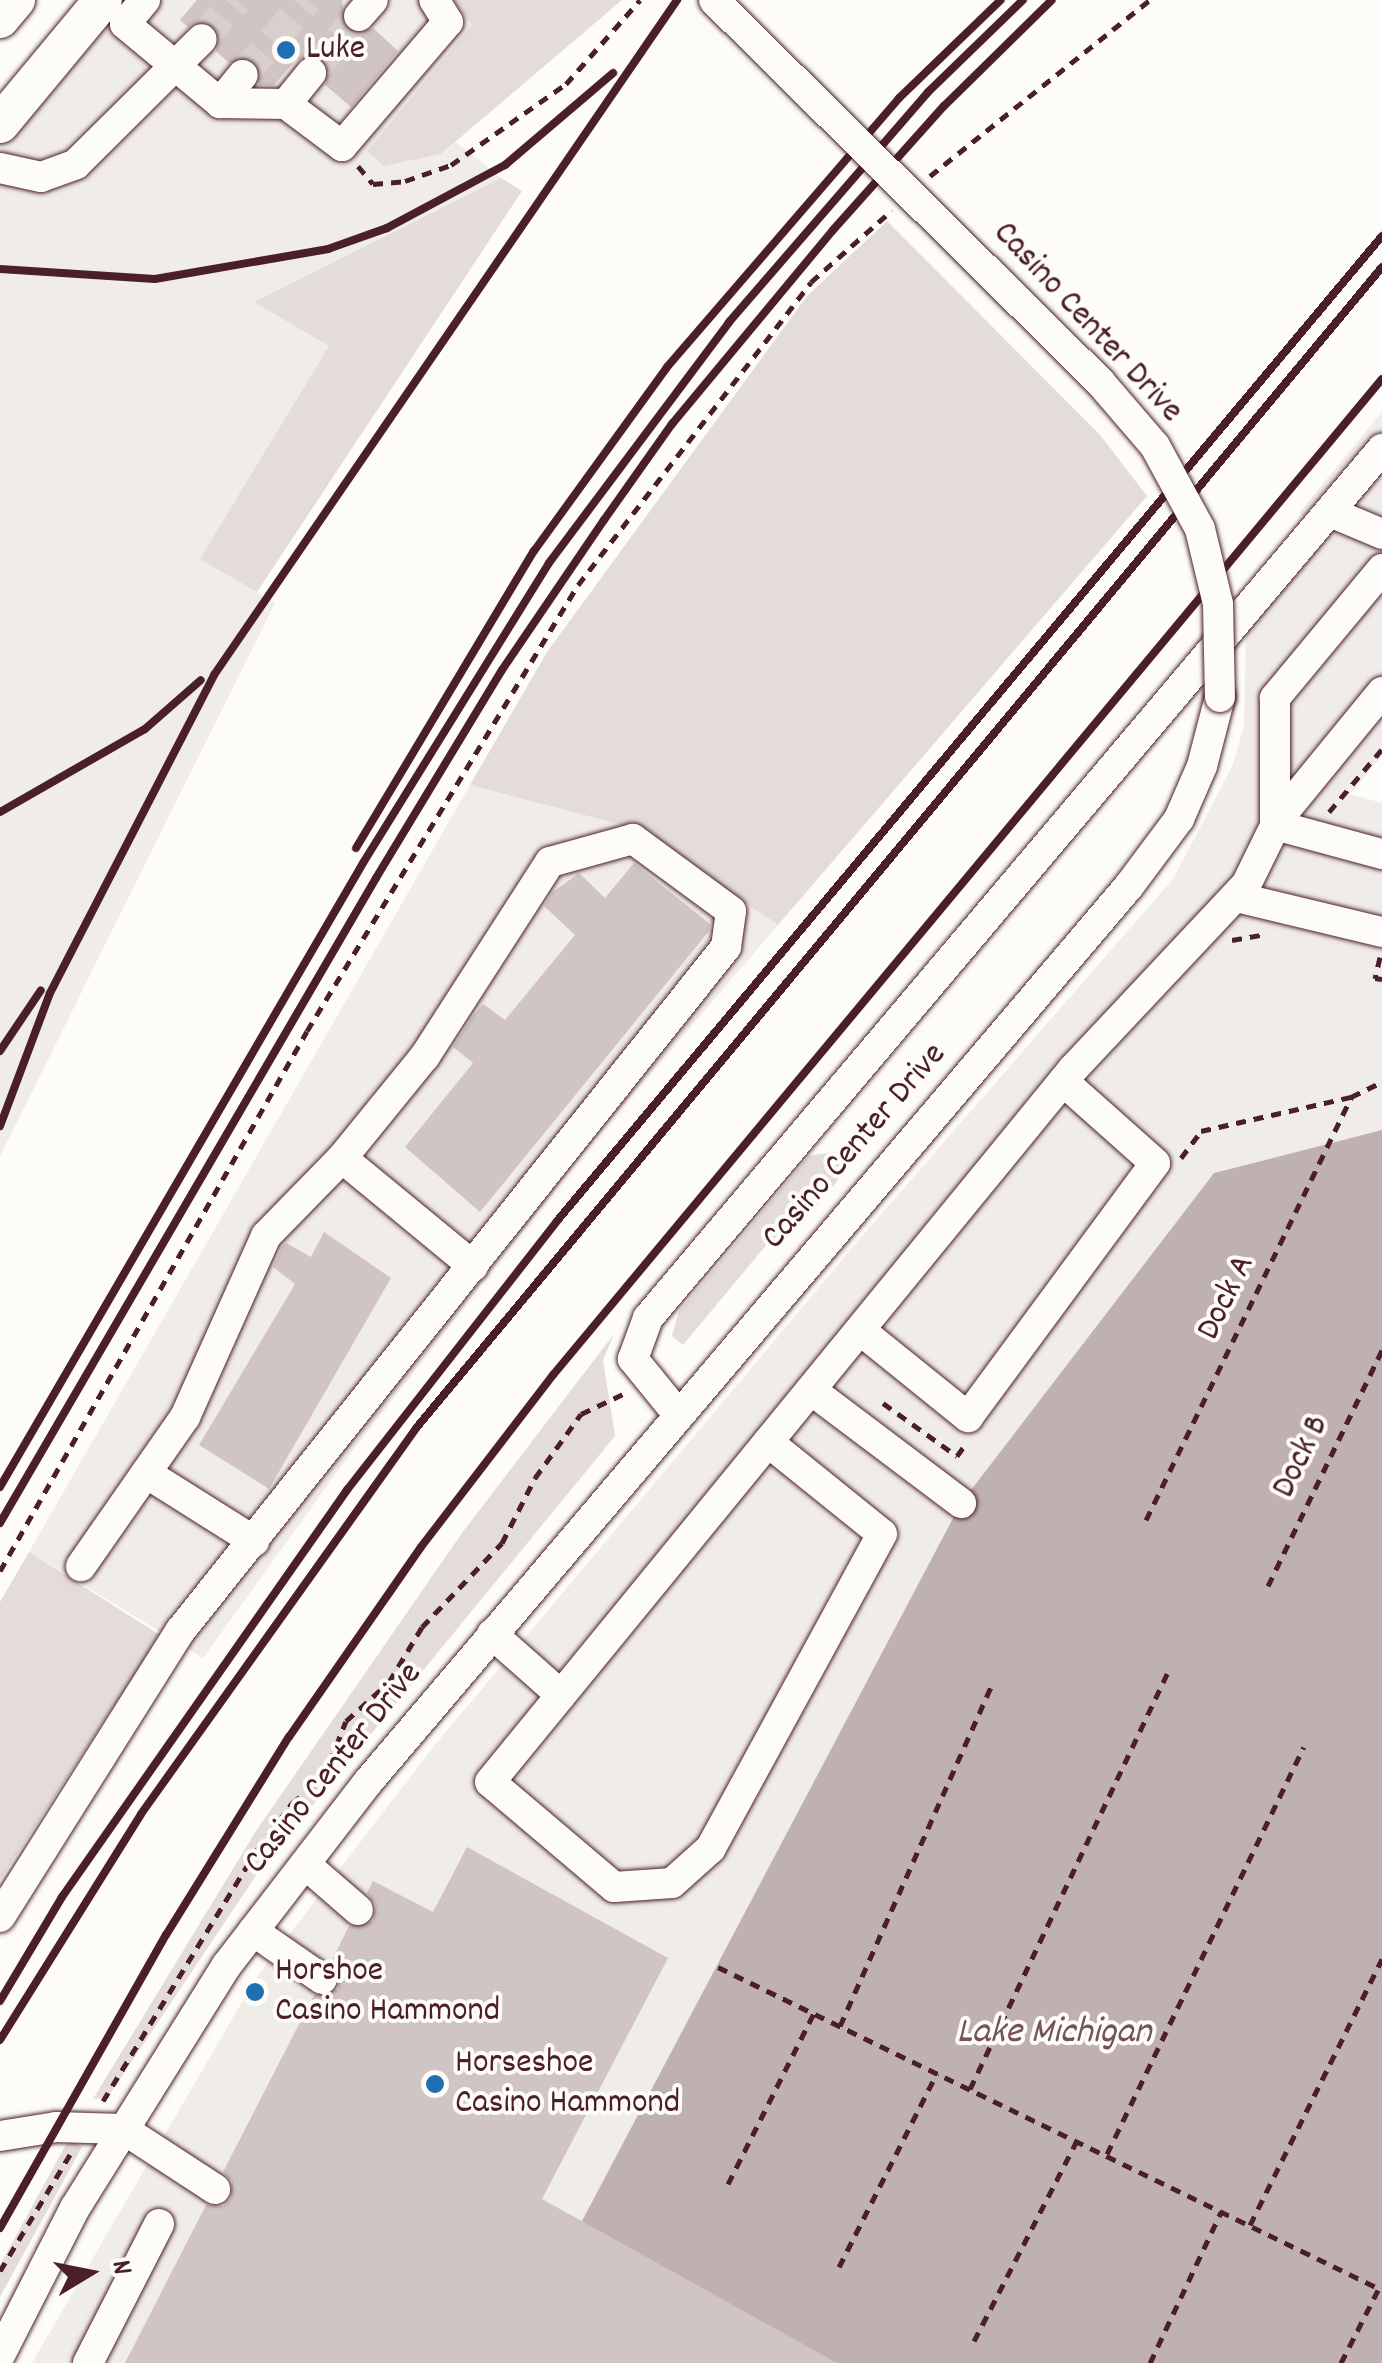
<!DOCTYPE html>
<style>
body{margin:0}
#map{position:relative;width:1382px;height:2363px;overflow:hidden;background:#fdfcf7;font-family:Dekko,sans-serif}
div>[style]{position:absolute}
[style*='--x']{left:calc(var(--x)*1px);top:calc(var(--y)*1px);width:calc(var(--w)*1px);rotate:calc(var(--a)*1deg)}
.built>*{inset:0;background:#f0ece8}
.green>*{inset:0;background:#e3dcda}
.water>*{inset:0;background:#c0b1b1}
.building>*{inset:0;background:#d0c5c4}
.minor-tunnel>*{height:30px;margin-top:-15px;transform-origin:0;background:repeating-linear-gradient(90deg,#d9d0ce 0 30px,transparent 0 45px)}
.path>*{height:5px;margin-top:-2.5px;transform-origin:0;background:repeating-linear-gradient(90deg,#4a1f2b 0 10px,transparent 0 18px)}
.roads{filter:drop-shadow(0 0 2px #4a1f2b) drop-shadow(0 0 2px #4a1f2b)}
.minor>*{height:30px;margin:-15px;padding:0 15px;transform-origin:15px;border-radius:15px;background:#fdfcf7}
.major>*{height:38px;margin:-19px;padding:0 19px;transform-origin:19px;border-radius:19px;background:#fdfcf7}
.rail>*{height:8px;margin:-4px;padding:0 4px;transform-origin:4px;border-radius:4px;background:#4a1f2b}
.bridges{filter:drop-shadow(0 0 2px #4a1f2b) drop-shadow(0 0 2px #4a1f2b)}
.minor-bridge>*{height:30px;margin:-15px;padding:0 15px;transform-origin:15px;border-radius:15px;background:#fdfcf7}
.dots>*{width:28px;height:28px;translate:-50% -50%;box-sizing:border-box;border:5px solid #fdfcf7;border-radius:50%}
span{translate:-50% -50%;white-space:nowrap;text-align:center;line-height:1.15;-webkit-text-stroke:8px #fdfcf7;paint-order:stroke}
.poi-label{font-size:35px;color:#4a1f2b}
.left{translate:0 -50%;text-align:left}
.street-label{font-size:35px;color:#4a1f2b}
.water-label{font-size:38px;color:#73525a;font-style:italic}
.north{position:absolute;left:40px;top:2223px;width:100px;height:100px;-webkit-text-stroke:8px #fdfcf7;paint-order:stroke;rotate:80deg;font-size:28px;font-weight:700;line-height:40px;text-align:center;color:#4a1f2b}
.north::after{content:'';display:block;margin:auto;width:35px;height:45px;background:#4a1f2b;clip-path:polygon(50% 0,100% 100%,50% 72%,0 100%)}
</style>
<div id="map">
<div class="built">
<div style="clip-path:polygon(125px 0,454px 0,472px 24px,465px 38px,367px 151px,441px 154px,456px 142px,501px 178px,255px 301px,329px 346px,201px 559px,275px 603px,0 1156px,0 142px)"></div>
<div style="clip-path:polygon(1382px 412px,1382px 756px,1350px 794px,1382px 803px,1382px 1130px,1214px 1173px,961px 1503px,507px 2363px,32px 2363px,256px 1978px,434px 1746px,863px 1235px,1173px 879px,1232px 767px,1244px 726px,1246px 630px,1325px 536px,1299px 513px)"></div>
<div style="clip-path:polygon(470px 785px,637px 829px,778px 925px,596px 1137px,350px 1454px,203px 1658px,29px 1552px)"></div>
</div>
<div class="green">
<div style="clip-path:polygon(454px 0,622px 0,441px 154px,384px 166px,367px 151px,472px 25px)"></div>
<div style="clip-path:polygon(501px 178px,522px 191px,257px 592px,200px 559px,329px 346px,254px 302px)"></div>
<div style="clip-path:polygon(887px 221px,1101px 436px,1147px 496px,778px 925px,637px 829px,470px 785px,547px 652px,807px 296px)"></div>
<div style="clip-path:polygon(864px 1147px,818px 1205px,768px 1243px,683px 1345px,672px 1336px,679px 1311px,809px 1156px)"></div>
<div style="clip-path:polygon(614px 1334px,603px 1360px,615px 1436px,259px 1871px,108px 2097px,93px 2099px,256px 1831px,462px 1533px)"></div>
<div style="clip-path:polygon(29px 1552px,160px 1635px,0 1880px,0 1602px)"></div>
<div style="clip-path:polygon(69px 2139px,82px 2147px,0 2297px,0 2265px)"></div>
</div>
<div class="water">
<div style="clip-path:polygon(1382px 1130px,1382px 2363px,507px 2363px,961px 1503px,1214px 1173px)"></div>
</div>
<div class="building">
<div style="clip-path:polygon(197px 0,342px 0,346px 29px,356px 34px,373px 28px,398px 51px,351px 107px,325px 85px,329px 67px,315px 55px,296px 60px,274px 85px,259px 85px,254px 60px,229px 63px,216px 51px,220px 35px,215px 25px,198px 21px,188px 27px,180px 20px)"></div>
<div style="clip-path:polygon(634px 863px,710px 924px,709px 931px,480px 1212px,405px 1147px,473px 1063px,453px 1047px,472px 1017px,483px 1004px,505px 1020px,575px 935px,544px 906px,553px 892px,579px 873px,605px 898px)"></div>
<div style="clip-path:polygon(324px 1232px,391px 1278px,269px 1489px,199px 1445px,295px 1284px,273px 1267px,282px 1247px,286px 1243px,311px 1257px)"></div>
<div style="clip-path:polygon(467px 1847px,668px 1958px,542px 2199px,837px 2363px,125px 2363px,206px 2205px,223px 2206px,231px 2198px,232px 2181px,223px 2172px,314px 1995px,338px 1989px,339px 1972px,331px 1962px,349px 1926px,373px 1921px,376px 1905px,367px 1893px,373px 1881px,433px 1912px)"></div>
</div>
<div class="minor-tunnel">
<div style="--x:202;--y:39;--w:52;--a:-48.9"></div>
<div style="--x:311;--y:73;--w:75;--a:-49.9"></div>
<div style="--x:243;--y:75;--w:99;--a:-49.5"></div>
</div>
<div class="path">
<div style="--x:358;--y:166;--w:23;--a:50"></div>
<div style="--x:373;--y:184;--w:32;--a:-5"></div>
<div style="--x:405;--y:181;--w:49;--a:-19.2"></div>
<div style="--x:451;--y:165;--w:141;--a:-35.2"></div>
<div style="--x:566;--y:84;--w:112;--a:-48.6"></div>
<div style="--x:930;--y:176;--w:282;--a:-38.7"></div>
<div style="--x:1329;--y:812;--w:82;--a:-49.9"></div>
<div style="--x:1232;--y:940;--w:34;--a:-10"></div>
<div style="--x:1380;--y:957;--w:22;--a:103"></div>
<div style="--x:1375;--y:978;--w:7;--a:8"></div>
<div style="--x:1181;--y:1158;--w:34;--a:-53"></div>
<div style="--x:1201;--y:1131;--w:154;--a:-12.8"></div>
<div style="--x:1351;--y:1097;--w:34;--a:-26"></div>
<div style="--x:883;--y:1403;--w:91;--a:35.6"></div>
<div style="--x:957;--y:1456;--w:17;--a:-54"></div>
<div style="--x:1146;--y:1520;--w:470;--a:-64.1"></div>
<div style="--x:0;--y:1571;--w:621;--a:-60.38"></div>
<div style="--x:307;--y:1031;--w:522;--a:-58.72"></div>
<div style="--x:578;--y:585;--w:382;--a:-52.4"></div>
<div style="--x:811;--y:282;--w:108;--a:-41.6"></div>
<div style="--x:1268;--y:1586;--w:262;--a:-64.2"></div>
<div style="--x:718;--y:1967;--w:738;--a:25.94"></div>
<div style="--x:840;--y:2026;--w:376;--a:-66"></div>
<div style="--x:970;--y:2089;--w:466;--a:-64.6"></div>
<div style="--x:103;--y:2101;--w:294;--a:-58.5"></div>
<div style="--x:257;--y:1850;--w:59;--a:-53.3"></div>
<div style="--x:292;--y:1803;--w:39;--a:-38"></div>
<div style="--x:323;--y:1779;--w:62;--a:-68.4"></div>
<div style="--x:346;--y:1721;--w:58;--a:-42.2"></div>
<div style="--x:389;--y:1682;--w:64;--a:-59"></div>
<div style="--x:422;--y:1627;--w:116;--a:-46.4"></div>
<div style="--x:502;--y:1543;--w:73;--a:-63.1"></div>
<div style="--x:535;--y:1478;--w:79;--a:-54.3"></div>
<div style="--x:581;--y:1414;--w:49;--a:-25.5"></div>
<div style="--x:1107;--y:2154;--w:452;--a:-64.2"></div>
<div style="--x:728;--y:2184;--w:191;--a:-63.3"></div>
<div style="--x:1250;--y:2225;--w:297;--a:-63.6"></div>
<div style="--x:839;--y:2267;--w:217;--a:-63.2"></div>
<div style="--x:0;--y:2271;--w:138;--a:-59"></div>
<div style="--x:974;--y:2341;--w:225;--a:-62.8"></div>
<div style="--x:1150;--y:2363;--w:167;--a:-64.8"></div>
<div style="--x:1341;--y:2363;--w:84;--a:-63.1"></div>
</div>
<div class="roads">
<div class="minor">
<div style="--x:145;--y:0;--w:31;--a:130"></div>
<div style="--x:125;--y:24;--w:124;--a:39.7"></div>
<div style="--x:220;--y:103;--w:66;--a:0.9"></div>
<div style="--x:286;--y:104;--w:70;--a:36.9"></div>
<div style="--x:342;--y:146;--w:163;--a:-49.5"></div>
<div style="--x:448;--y:22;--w:26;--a:-122"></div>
<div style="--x:359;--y:16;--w:21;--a:-49"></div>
<div style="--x:220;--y:103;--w:36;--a:-51"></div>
<div style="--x:286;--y:104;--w:40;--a:-51"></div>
<div style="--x:0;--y:168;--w:42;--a:12.4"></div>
<div style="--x:41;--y:177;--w:37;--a:-20"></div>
<div style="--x:76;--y:164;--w:177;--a:-44.8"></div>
<div style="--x:1330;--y:512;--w:56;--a:22.9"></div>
<div style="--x:1382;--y:569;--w:168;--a:129.7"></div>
<div style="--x:1275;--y:698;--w:127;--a:90"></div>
<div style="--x:1275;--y:825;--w:111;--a:15.2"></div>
<div style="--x:1236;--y:897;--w:150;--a:13.5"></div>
<div style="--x:342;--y:1158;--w:170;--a:39.5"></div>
<div style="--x:860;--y:1330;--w:139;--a:38.9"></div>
<div style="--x:968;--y:1417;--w:315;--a:-53.6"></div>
<div style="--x:1155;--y:1163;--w:123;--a:-138.3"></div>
<div style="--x:811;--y:1390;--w:188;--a:37"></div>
<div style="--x:677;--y:1413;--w:70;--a:-129.2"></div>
<div style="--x:633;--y:1359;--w:44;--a:-69.9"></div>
<div style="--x:648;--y:1318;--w:1138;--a:-49.81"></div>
<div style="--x:768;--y:1442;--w:146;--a:38.9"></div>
<div style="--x:882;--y:1534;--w:358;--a:118.6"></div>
<div style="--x:711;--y:1848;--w:52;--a:138.1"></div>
<div style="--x:672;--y:1883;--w:58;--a:176.1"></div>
<div style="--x:614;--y:1887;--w:162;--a:-139.7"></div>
<div style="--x:490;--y:1782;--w:921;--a:-50.73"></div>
<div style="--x:1073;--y:1069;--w:253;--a:-46.8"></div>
<div style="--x:1246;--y:885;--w:75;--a:-63.8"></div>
<div style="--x:1279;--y:818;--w:163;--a:-50.7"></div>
<div style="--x:146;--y:1473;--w:128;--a:32.2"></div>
<div style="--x:492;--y:1634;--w:92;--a:41.5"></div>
<div style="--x:305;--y:1864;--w:70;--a:41"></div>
<div style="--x:0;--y:1917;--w:339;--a:-57.8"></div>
<div style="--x:181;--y:1630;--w:874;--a:-51.41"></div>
<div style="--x:726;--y:947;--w:36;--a:-82"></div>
<div style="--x:731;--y:911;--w:122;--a:-143.7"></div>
<div style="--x:633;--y:839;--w:86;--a:164.5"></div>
<div style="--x:550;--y:862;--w:231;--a:122.8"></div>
<div style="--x:425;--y:1056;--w:132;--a:129.1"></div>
<div style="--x:342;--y:1158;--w:109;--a:134.3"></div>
<div style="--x:266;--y:1236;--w:198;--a:114.1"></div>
<div style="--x:185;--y:1417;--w:182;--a:124.9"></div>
<div style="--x:253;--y:1931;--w:84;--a:34.8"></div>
<div style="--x:0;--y:2136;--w:57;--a:-9.1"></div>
<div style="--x:56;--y:2127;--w:67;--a:1.7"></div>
<div style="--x:123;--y:2129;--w:110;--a:33.1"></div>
<div style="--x:0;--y:2355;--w:165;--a:-63"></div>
<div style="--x:75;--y:2208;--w:287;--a:-58"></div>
<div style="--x:227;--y:1965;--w:231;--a:-52.4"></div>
<div style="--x:368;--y:1782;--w:1176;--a:-49.66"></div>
<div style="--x:1129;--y:886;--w:84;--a:-53.3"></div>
<div style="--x:1179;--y:819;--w:58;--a:-66.5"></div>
<div style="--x:1202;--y:766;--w:71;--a:-75.4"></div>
<div style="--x:88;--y:2363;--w:156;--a:-62.9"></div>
</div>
<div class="major">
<div style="--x:0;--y:19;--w:25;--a:-50"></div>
<div style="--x:0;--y:124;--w:161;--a:-50.3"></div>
</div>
</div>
<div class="rail">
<div style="--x:0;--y:269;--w:155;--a:3.7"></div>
<div style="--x:155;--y:279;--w:176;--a:-9.8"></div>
<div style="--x:328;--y:249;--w:63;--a:-19.6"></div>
<div style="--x:387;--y:228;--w:134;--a:-28.1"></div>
<div style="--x:505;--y:165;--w:142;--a:-40.4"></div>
<div style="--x:0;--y:812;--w:167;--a:-29.8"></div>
<div style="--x:145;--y:729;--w:74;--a:-41.2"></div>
<div style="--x:356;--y:848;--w:346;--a:-59.1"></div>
<div style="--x:534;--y:551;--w:227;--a:-54.1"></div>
<div style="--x:667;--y:367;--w:355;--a:-49.2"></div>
<div style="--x:899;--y:98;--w:141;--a:-43.9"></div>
<div style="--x:0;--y:1051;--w:73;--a:-56.1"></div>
<div style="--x:0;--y:1126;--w:142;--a:-69.4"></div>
<div style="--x:50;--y:993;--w:358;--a:-62.7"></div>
<div style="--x:214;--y:675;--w:819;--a:-55.55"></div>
<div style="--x:0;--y:1487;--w:722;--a:-59.81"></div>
<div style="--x:363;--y:863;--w:353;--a:-58.2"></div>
<div style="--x:549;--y:563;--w:301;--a:-53.2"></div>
<div style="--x:729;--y:322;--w:304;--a:-49.1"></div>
<div style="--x:928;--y:92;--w:132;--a:-44.1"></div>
<div style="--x:0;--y:1523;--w:747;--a:-59.76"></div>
<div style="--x:376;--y:878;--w:243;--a:-58.8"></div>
<div style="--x:502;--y:670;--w:181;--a:-55.8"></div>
<div style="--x:604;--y:520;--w:118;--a:-54.7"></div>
<div style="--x:672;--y:424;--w:252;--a:-50.3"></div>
<div style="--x:833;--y:230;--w:166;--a:-48.2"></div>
<div style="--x:944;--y:106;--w:151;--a:-44.5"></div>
<div style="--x:0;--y:2001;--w:121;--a:-59.2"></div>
<div style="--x:62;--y:1897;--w:497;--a:-55"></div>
<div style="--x:347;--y:1490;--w:341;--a:-52"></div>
<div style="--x:557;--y:1221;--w:1285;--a:-50.05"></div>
<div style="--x:0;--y:2040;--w:266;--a:-58"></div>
<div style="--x:141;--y:1814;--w:475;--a:-54.5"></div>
<div style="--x:417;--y:1427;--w:1509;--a:-50.24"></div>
<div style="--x:0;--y:2228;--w:337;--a:-60.5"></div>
<div style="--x:166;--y:1935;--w:233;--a:-58.2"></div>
<div style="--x:289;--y:1737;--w:231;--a:-55.2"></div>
<div style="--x:421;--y:1547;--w:217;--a:-52.5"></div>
<div style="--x:553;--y:1375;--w:1296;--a:-50.23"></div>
</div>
<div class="bridges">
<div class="minor-bridge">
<div style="--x:714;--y:0;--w:543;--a:44.7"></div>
<div style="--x:1100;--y:382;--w:84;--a:49.3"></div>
<div style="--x:1155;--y:446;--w:94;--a:61.5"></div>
<div style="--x:1200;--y:529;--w:77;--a:76.5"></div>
<div style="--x:1218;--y:604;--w:93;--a:88.8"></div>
</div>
</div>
<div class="dots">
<div style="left:286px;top:50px;background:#1f6fb2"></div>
<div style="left:255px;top:1992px;background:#1f6fb2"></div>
<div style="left:435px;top:2084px;background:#1f6fb2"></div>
</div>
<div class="poi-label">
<span class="left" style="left:306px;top:50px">Luke</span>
<span class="left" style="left:275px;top:1992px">Horshoe<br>Casino Hammond</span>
<span class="left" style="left:455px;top:2084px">Horseshoe<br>Casino Hammond</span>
</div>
<div class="street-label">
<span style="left:1087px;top:323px;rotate:47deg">Casino Center Drive</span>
<span style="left:855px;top:1147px;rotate:-49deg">Casino Center Drive</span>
<span style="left:1227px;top:1298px;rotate:-64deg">Dock A</span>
<span style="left:1302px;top:1457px;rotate:-64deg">Dock B</span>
<span style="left:334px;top:1769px;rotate:-51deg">Casino Center Drive</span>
</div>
<div class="water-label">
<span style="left:1054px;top:2034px">Lake Michigan</span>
</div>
<div class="north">N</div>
</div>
